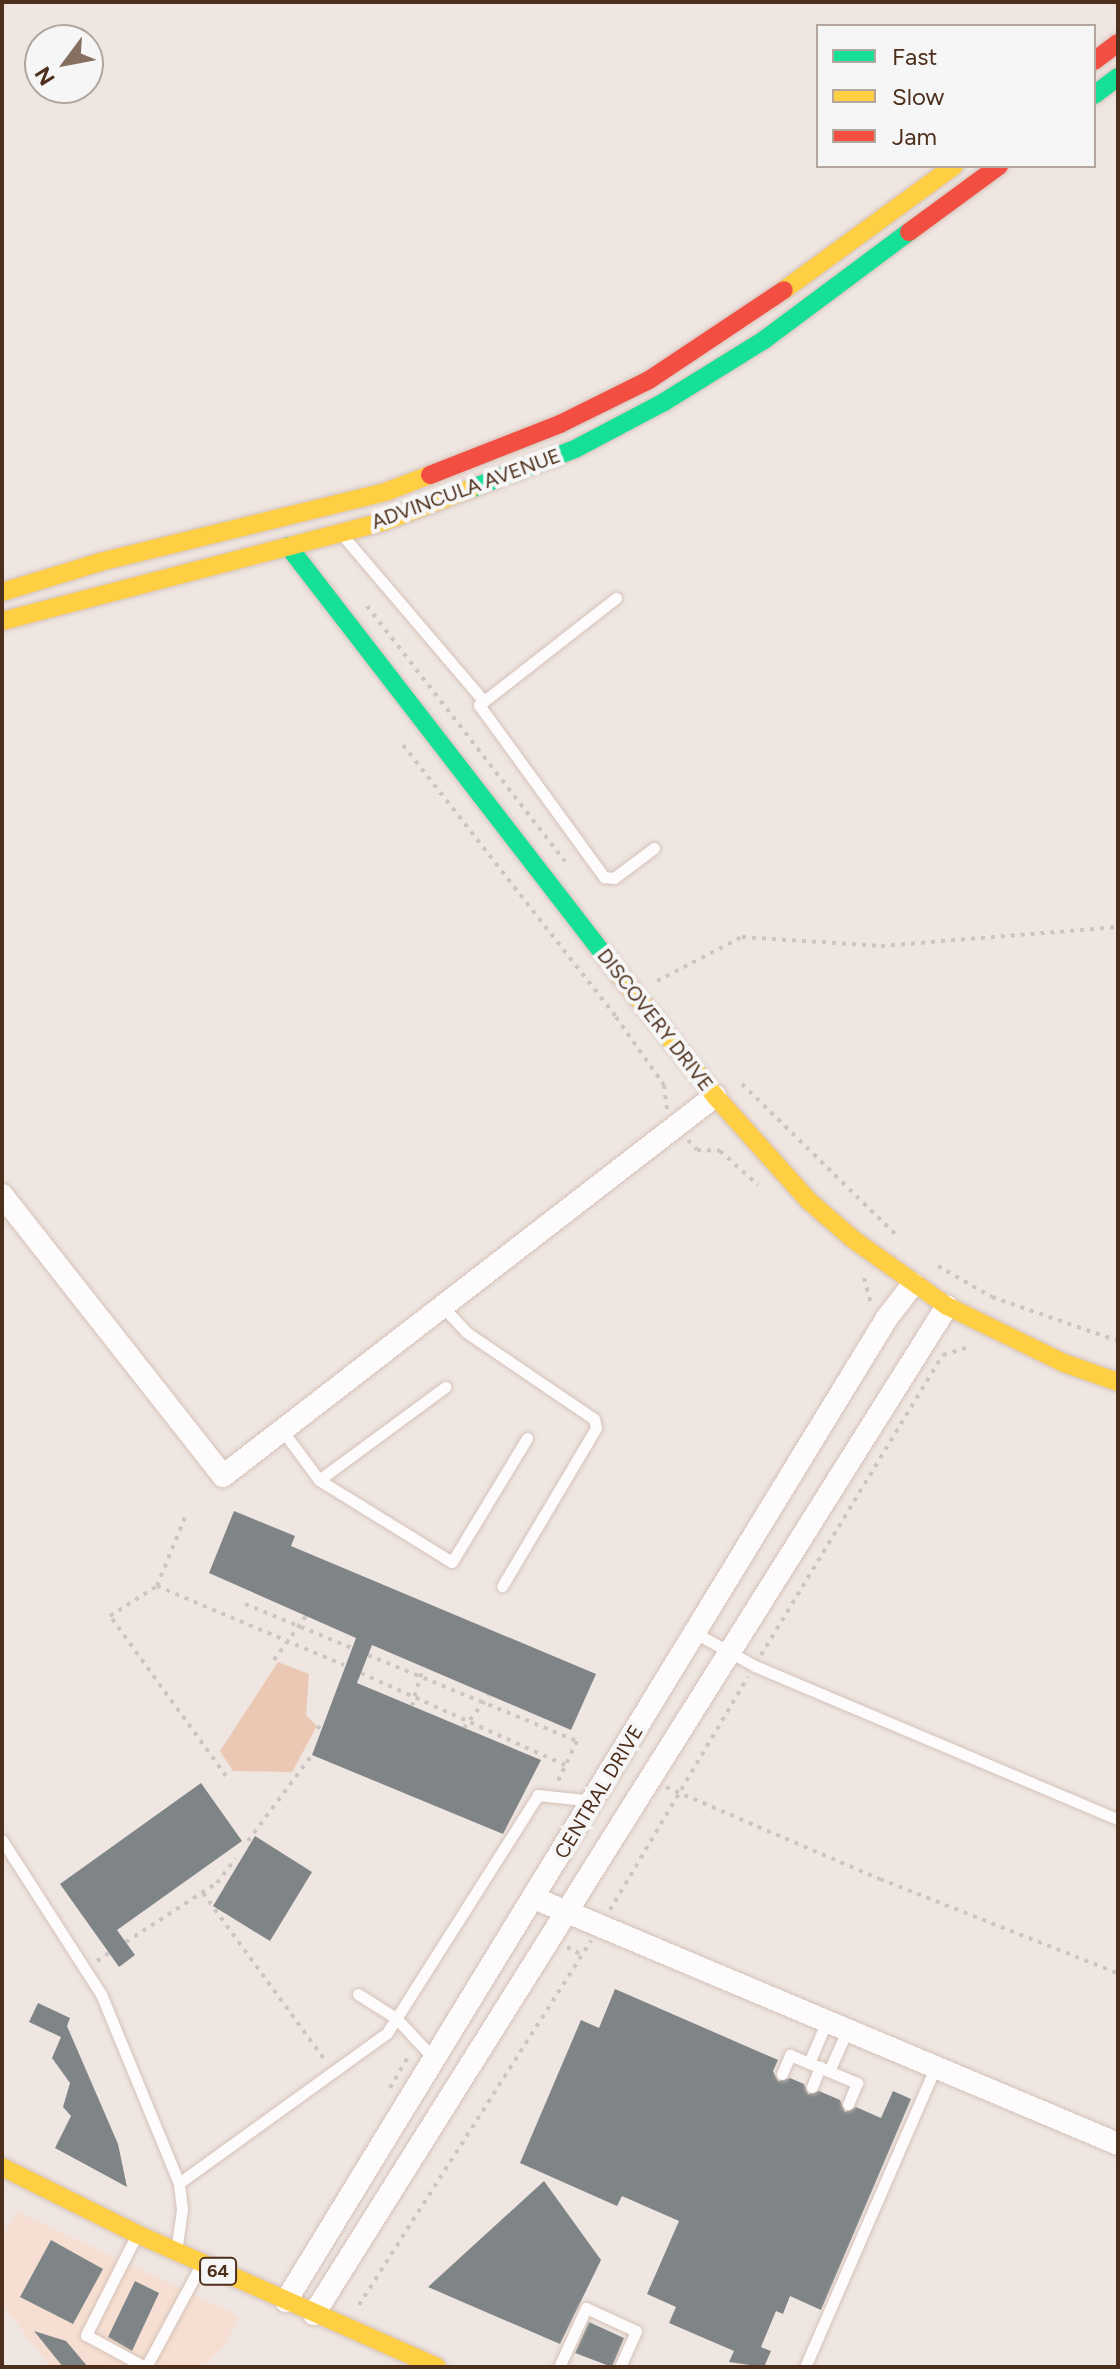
<!DOCTYPE html>
<style>
body{margin:0}
#map{position:relative;width:1120px;height:2369px;overflow:hidden;background:#efe6e2;font-family:Figtree,sans-serif}
div>[style]{position:absolute}
[style*='--x']{left:calc(var(--x)*1px);top:calc(var(--y)*1px);width:calc(var(--w)*1px);rotate:calc(var(--a)*1deg)}
.built>*{inset:0;background:#f6dfd2}
.green>*{inset:0;background:#ebc8b3}
.building>*{inset:0;background:#7f8587}
.path>*{height:4px;margin-top:-2px;transform-origin:0;background:repeating-linear-gradient(90deg,#ccc5c1 0 4px,transparent 0 10px)}
.roads{filter:drop-shadow(0 0 2px #d5c2b8) drop-shadow(0 0 2px #d5c2b8)}
.lane>*{height:11px;margin:-5.5px;padding:0 5.5px;transform-origin:5.5px;border-radius:5.5px;background:#fdfbfb}
.street>*{height:22px;margin:-11px;padding:0 11px;transform-origin:11px;border-radius:11px;background:#fdfbfb}
.fast>*{height:18px;margin:-9px;padding:0 9px;transform-origin:9px;border-radius:9px;background:#16e098}
.slow>*{height:18px;margin:-9px;padding:0 9px;transform-origin:9px;border-radius:9px;background:#ffcf43}
.jam>*{height:18px;margin:-9px;padding:0 9px;transform-origin:9px;border-radius:9px;background:#f24e42}
span{translate:-50% -50%;white-space:nowrap;text-align:center;line-height:1.15;-webkit-text-stroke:8px #f6f6f6;paint-order:stroke}
.shield-label span{padding:2px 6px;background:#f6f6f6;border:2px solid;border-radius:6px;-webkit-text-stroke-width:0}
.shield-label{font-size:18px;color:#4d2f1c;font-weight:700}
.street-label{font-size:20px;color:#4d2f1c}
.frame{position:absolute;inset:0;border:4px solid #4d2f1c;pointer-events:none}
.legend{position:absolute;left:816px;top:24px;width:280px;height:144px;box-sizing:border-box;background:#f6f6f6;border:2px solid #b2a69f;margin:0;padding:10px 14px;list-style:none;font-size:24px;color:#4d2f1c}
.legend li{display:flex;align-items:center;gap:16px;height:40px}
.legend b{width:40px;border:2px solid #b2a69f}
.north{position:absolute;left:24px;top:24px;width:80px;height:80px;box-sizing:border-box;background:#f6f6f6;border:2px solid #b2a69f;border-radius:50%;rotate:238deg;font-size:22px;font-weight:700;line-height:32px;text-align:center;color:#4d2f1c}
.north::after{content:'';display:block;margin:auto;width:28px;height:36px;background:#866f61;clip-path:polygon(50% 0,100% 100%,50% 72%,0 100%)}
</style>
<div id="map">
<div class="built">
<div style="clip-path:polygon(16px 2211px,239px 2316px,224px 2347px,202px 2367px,50px 2367px,2px 2304px,2px 2239px)"></div>
</div>
<div class="green">
<div style="clip-path:polygon(278px 1662px,309px 1674px,306px 1715px,317px 1726px,292px 1772px,233px 1771px,220px 1751px)"></div>
</div>
<div class="building">
<div style="clip-path:polygon(234px 1511px,295px 1536px,291px 1546px,596px 1674px,571px 1730px,372px 1645px,357px 1683px,541px 1760px,503px 1834px,312px 1755px,356px 1638px,209px 1573px)"></div>
<div style="clip-path:polygon(201px 1783px,242px 1841px,117px 1930px,135px 1955px,119px 1967px,60px 1884px)"></div>
<div style="clip-path:polygon(255px 1836px,312px 1872px,270px 1941px,213px 1906px)"></div>
<div style="clip-path:polygon(615px 1989px,778px 2060px,773px 2071px,778px 2081px,790px 2078px,804px 2084px,808px 2094px,819px 2091px,840px 2100px,845px 2112px,856px 2107px,881px 2118px,893px 2091px,911px 2099px,821px 2310px,790px 2296px,783px 2314px,776px 2311px,761px 2347px,771px 2351px,764px 2367px,729px 2362px,734px 2351px,669px 2323px,676px 2307px,647px 2294px,679px 2221px,622px 2196px,617px 2206px,520px 2163px,581px 2020px,599px 2028px)"></div>
<div style="clip-path:polygon(38px 2003px,70px 2018px,67px 2026px,118px 2144px,127px 2187px,55px 2148px,71px 2116px,63px 2107px,70px 2083px,52px 2058px,61px 2037px,29px 2022px)"></div>
<div style="clip-path:polygon(544px 2181px,601px 2260px,560px 2344px,428px 2287px)"></div>
<div style="clip-path:polygon(51px 2240px,103px 2269px,73px 2324px,20px 2297px)"></div>
<div style="clip-path:polygon(135px 2281px,159px 2293px,132px 2351px,108px 2337px)"></div>
<div style="clip-path:polygon(589px 2322px,624px 2338px,612px 2367px,575px 2353px)"></div>
<div style="clip-path:polygon(34px 2331px,66px 2341px,88px 2367px,63px 2367px)"></div>
</div>
<div class="path">
<div style="--x:367;--y:606;--w:323;--a:52.2"></div>
<div style="--x:403;--y:745;--w:345;--a:51.9"></div>
<div style="--x:616;--y:1017;--w:83;--a:54.8"></div>
<div style="--x:664;--y:1085;--w:25;--a:83"></div>
<div style="--x:657;--y:981;--w:96;--a:-27.4"></div>
<div style="--x:742;--y:937;--w:139;--a:3.7"></div>
<div style="--x:881;--y:946;--w:238;--a:-4.6"></div>
<div style="--x:742;--y:1084;--w:219;--a:44.4"></div>
<div style="--x:688;--y:1140;--w:13;--a:48"></div>
<div style="--x:697;--y:1150;--w:23;--a:2"></div>
<div style="--x:720;--y:1151;--w:51;--a:41.8"></div>
<div style="--x:938;--y:1266;--w:62;--a:29.9"></div>
<div style="--x:992;--y:1297;--w:133;--a:19.2"></div>
<div style="--x:864;--y:1278;--w:27;--a:75"></div>
<div style="--x:157;--y:1586;--w:74;--a:-67.9"></div>
<div style="--x:245;--y:1604;--w:116;--a:22.4"></div>
<div style="--x:368;--y:1655;--w:226;--a:22.4"></div>
<div style="--x:577;--y:1741;--w:47;--a:115.5"></div>
<div style="--x:761;--y:1655;--w:351;--a:-58.8"></div>
<div style="--x:943;--y:1355;--w:27;--a:-17"></div>
<div style="--x:274;--y:1660;--w:54;--a:-54"></div>
<div style="--x:361;--y:1673;--w:224;--a:24.3"></div>
<div style="--x:412;--y:1706;--w:41;--a:-74.2"></div>
<div style="--x:317;--y:1726;--w:6;--a:39"></div>
<div style="--x:464;--y:1728;--w:41;--a:-52.9"></div>
<div style="--x:226;--y:1776;--w:198;--a:-125.9"></div>
<div style="--x:110;--y:1616;--w:56;--a:-32.6"></div>
<div style="--x:157;--y:1586;--w:203;--a:22.9"></div>
<div style="--x:666;--y:1787;--w:233;--a:23.3"></div>
<div style="--x:880;--y:1879;--w:256;--a:21.6"></div>
<div style="--x:248;--y:1841;--w:107;--a:-53.3"></div>
<div style="--x:203;--y:1893;--w:207;--a:53.9"></div>
<div style="--x:610;--y:1910;--w:271;--a:-59.4"></div>
<div style="--x:126;--y:1942;--w:108;--a:-33"></div>
<div style="--x:217;--y:1883;--w:31;--a:-53"></div>
<div style="--x:567;--y:1947;--w:17;--a:28"></div>
<div style="--x:97;--y:1961;--w:14;--a:-34"></div>
<div style="--x:390;--y:2088;--w:39;--a:-60"></div>
<div style="--x:359;--y:2305;--w:432;--a:-57.5"></div>
</div>
<div class="roads">
<div class="lane">
<div style="--x:344;--y:537;--w:211;--a:49.6"></div>
<div style="--x:616;--y:598;--w:174;--a:142"></div>
<div style="--x:479;--y:705;--w:213;--a:54"></div>
<div style="--x:604;--y:877;--w:10;--a:6"></div>
<div style="--x:614;--y:878;--w:50;--a:-36.9"></div>
<div style="--x:443;--y:1307;--w:34;--a:47"></div>
<div style="--x:466;--y:1332;--w:155;--a:34.2"></div>
<div style="--x:594;--y:1419;--w:9;--a:77"></div>
<div style="--x:596;--y:1428;--w:184;--a:120.7"></div>
<div style="--x:282;--y:1430;--w:62;--a:53.5"></div>
<div style="--x:319;--y:1480;--w:156;--a:31.7"></div>
<div style="--x:452;--y:1562;--w:145;--a:-58.8"></div>
<div style="--x:319;--y:1480;--w:157;--a:-36.4"></div>
<div style="--x:697;--y:1634;--w:66;--a:28.9"></div>
<div style="--x:755;--y:1666;--w:394;--a:22.9"></div>
<div style="--x:2;--y:1840;--w:183;--a:57.3"></div>
<div style="--x:101;--y:1994;--w:204;--a:67.6"></div>
<div style="--x:179;--y:2183;--w:256;--a:-35.8"></div>
<div style="--x:387;--y:2033;--w:282;--a:-57.6"></div>
<div style="--x:538;--y:1795;--w:56;--a:6.1"></div>
<div style="--x:358;--y:1994;--w:45;--a:32.3"></div>
<div style="--x:396;--y:2018;--w:57;--a:47.1"></div>
<div style="--x:809;--y:2063;--w:43;--a:-67"></div>
<div style="--x:829;--y:2071;--w:44;--a:-65.8"></div>
<div style="--x:782;--y:2074;--w:21;--a:-67"></div>
<div style="--x:790;--y:2055;--w:73;--a:22.7"></div>
<div style="--x:857;--y:2083;--w:23;--a:113"></div>
<div style="--x:812;--y:2087;--w:22;--a:-68"></div>
<div style="--x:135;--y:2238;--w:109;--a:116.8"></div>
<div style="--x:86;--y:2335;--w:67;--a:28.5"></div>
<div style="--x:177;--y:2245;--w:36;--a:-82"></div>
<div style="--x:182;--y:2209;--w:26;--a:-97"></div>
<div style="--x:146;--y:2367;--w:116;--a:-61.7"></div>
<div style="--x:559;--y:2367;--w:65;--a:-65.4"></div>
<div style="--x:586;--y:2308;--w:55;--a:24.7"></div>
<div style="--x:636;--y:2331;--w:39;--a:114"></div>
<div style="--x:805;--y:2367;--w:326;--a:-66.5"></div>
</div>
<div class="street">
<div style="--x:2;--y:1195;--w:357;--a:51.8"></div>
<div style="--x:223;--y:1476;--w:622;--a:-37.68"></div>
<div style="--x:534;--y:1898;--w:634;--a:22.84"></div>
<div style="--x:286;--y:2301;--w:1152;--a:-58.56"></div>
<div style="--x:887;--y:1318;--w:43;--a:-52.6"></div>
<div style="--x:314;--y:2314;--w:1190;--a:-57.87"></div>
</div>
<div class="fast">
<div style="--x:1094;--y:95;--w:30;--a:-37"></div>
<div style="--x:470;--y:489;--w:112;--a:-20.9"></div>
<div style="--x:575;--y:449;--w:101;--a:-27.8"></div>
<div style="--x:664;--y:402;--w:118;--a:-31.8"></div>
<div style="--x:764;--y:340;--w:181;--a:-36.7"></div>
<div style="--x:288;--y:546;--w:523;--a:52.3"></div>
</div>
<div class="slow">
<div style="--x:784;--y:290;--w:210;--a:-36.1"></div>
<div style="--x:2;--y:592;--w:102;--a:-17"></div>
<div style="--x:100;--y:562;--w:297;--a:-13.8"></div>
<div style="--x:388;--y:491;--w:45;--a:-20.9"></div>
<div style="--x:2;--y:621;--w:396;--a:-14.6"></div>
<div style="--x:385;--y:521;--w:91;--a:-20.6"></div>
<div style="--x:608;--y:960;--w:173;--a:51.8"></div>
<div style="--x:715;--y:1096;--w:141;--a:48.2"></div>
<div style="--x:809;--y:1201;--w:60;--a:40.9"></div>
<div style="--x:854;--y:1240;--w:114;--a:35.4"></div>
<div style="--x:947;--y:1306;--w:130;--a:26"></div>
<div style="--x:1064;--y:1363;--w:57;--a:19.4"></div>
<div style="--x:2;--y:2167;--w:151;--a:26.4"></div>
<div style="--x:137;--y:2234;--w:328;--a:23.9"></div>
</div>
<div class="jam">
<div style="--x:1094;--y:61;--w:30;--a:-37"></div>
<div style="--x:909;--y:232;--w:112;--a:-36.3"></div>
<div style="--x:430;--y:475;--w:140;--a:-21.4"></div>
<div style="--x:560;--y:424;--w:99;--a:-26.3"></div>
<div style="--x:649;--y:380;--w:162;--a:-33.7"></div>
</div>
</div>
<div class="shield-label">
<span style="left:218px;top:2271px">64</span>
</div>
<div class="street-label">
<span style="left:466px;top:489px;rotate:-20deg">ADVINCULA AVENUE</span>
<span style="left:655px;top:1020px;rotate:52deg">DISCOVERY DRIVE</span>
<span style="left:599px;top:1792px;rotate:-59deg">CENTRAL DRIVE</span>
</div>
<div class="frame"></div>
<ul class="legend">
<li><b style="height:10px;background:#16e098"></b>Fast</li>
<li><b style="height:10px;background:#ffcf43"></b>Slow</li>
<li><b style="height:10px;background:#f24e42"></b>Jam</li>
</ul>
<div class="north">N</div>
</div>
